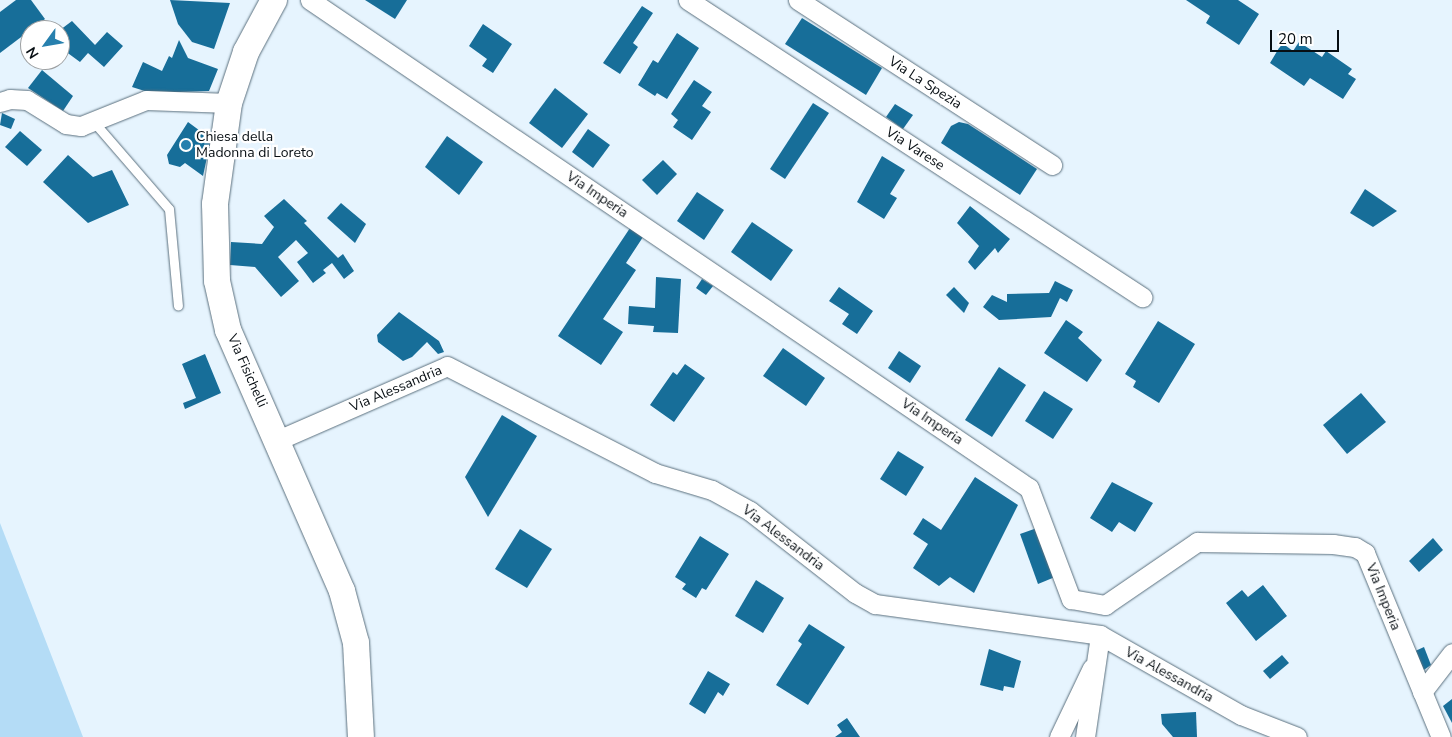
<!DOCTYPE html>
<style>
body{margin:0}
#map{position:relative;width:1452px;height:737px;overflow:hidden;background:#e6f4fe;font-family:"Nunito Sans",sans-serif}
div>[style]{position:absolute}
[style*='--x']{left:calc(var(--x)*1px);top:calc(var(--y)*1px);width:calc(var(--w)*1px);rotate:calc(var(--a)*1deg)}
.green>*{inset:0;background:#b4dcf6}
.building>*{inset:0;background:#176e99}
.roads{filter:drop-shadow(0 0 1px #5b707e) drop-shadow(0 0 1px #5b707e)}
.service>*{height:9px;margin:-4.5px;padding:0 4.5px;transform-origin:4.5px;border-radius:4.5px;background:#fff}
.minor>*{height:19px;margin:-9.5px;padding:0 9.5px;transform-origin:9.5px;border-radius:9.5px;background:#fff}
.secondary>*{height:26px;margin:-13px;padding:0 13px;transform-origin:13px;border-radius:13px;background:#fff}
.dots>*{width:14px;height:14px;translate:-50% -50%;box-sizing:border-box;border:2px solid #fff;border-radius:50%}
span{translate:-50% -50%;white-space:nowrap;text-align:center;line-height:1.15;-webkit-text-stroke:4.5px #fff;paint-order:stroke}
.street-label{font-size:14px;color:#070e13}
.poi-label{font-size:14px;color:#070e13}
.left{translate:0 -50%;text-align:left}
.north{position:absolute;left:20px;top:20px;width:50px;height:50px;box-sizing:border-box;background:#fff;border:1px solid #9c9fa1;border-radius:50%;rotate:238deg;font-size:14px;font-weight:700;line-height:20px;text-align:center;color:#070e13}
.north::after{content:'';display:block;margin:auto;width:18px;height:22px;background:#2780ae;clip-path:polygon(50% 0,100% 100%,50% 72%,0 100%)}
.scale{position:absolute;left:1270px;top:30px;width:69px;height:22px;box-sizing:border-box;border:2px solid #070e13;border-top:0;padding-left:6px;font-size:15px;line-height:18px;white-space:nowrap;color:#070e13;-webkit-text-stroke:4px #fff;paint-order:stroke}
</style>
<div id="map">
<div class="green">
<div style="clip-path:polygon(0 523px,83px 737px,0 737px)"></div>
</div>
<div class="building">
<div style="clip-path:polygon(16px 0,31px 0,45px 19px,0 53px,0 12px)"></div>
<div style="clip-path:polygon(170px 0,230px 3px,214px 49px,192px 42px,178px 24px)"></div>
<div style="clip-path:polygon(365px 0,407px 0,395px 19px)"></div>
<div style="clip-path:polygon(1186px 0,1238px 0,1259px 14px,1239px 45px,1206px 23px,1210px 16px)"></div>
<div style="clip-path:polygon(642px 6px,653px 13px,633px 43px,638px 47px,620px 74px,603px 63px)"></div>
<div style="clip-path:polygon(802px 18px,882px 68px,866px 95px,785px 44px)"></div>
<div style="clip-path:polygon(72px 21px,95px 45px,107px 32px,123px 46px,104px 67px,88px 53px,80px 62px,65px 51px,60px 43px,60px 30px)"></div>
<div style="clip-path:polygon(483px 24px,512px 44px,493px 73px,482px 66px,487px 59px,469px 46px)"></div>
<div style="clip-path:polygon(677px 33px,699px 48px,667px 99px,657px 93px,655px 96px,638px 85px,653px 60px,658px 63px)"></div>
<div style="clip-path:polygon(179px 40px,188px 58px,218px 69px,209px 91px,151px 93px,132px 87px,143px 62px,162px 71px,169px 56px,172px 58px)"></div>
<div style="clip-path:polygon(1299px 42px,1322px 57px,1326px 51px,1352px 69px,1348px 74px,1356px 79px,1343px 99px,1310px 78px,1304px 86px,1270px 63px,1282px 43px,1293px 51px)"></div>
<div style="clip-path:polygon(42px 70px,73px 96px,63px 111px,28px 88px)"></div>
<div style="clip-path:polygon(694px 80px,712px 92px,702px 106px,711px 112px,692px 140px,673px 127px,678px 120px,671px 114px)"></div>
<div style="clip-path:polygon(555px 88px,588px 114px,562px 148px,529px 123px)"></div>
<div style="clip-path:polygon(813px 103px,829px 113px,785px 179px,770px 169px)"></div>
<div style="clip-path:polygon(895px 104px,913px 115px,903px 129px,886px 117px)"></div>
<div style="clip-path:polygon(2px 113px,15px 119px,11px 129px,0 125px)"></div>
<div style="clip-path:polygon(188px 122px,211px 139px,203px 176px,185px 163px,180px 167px,169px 164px,167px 155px)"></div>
<div style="clip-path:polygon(959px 122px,968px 124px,1037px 169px,1020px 195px,941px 143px,951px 126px)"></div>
<div style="clip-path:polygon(588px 129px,610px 145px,593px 168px,572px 152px)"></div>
<div style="clip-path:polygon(20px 131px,42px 150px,27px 166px,5px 147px)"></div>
<div style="clip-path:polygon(447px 136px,483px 162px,459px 195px,425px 167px)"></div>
<div style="clip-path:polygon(68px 155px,93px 177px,112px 170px,129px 205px,88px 223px,43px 182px)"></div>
<div style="clip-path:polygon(882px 156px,905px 170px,890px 194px,897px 198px,884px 219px,857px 202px)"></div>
<div style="clip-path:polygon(663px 160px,677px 174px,657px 195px,642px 180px)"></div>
<div style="clip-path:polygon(1365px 189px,1397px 211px,1373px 227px,1350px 213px)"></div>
<div style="clip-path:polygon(697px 192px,724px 210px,704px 240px,677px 221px)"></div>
<div style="clip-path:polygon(284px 199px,307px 221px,304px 223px,338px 258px,343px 254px,354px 271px,344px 279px,332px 263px,323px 270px,326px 273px,313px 283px,297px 262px,308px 253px,296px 240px,278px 257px,299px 281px,281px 297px,255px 267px,230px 265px,231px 242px,262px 244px,274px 227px,264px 216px)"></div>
<div style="clip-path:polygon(341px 203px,366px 224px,355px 243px,327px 218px)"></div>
<div style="clip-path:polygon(970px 206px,1010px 239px,998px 253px,995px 248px,975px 270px,968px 262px,979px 246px,957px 223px)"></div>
<div style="clip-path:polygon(752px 222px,793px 250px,771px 281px,731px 252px)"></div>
<div style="clip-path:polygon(630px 228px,643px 237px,626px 263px,636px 270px,603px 319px,623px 332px,601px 365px,558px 336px)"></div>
<div style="clip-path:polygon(656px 277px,681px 279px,678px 333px,653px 332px,654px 326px,628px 324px,629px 306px,655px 308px)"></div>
<div style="clip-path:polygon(702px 279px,713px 286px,706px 295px,696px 288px)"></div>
<div style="clip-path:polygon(1055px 281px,1073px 290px,1067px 302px,1060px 298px,1051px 317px,999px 320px,983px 307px,992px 295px,1007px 302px,1007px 294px,1049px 293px)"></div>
<div style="clip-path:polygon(839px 287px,873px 311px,857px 334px,842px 324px,849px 314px,829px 301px)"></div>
<div style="clip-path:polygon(954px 287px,969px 303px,964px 313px,946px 295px)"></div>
<div style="clip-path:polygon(399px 312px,439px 341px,444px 352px,438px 354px,427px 342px,412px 357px,403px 361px,378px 342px,377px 335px)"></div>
<div style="clip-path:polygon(1066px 320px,1083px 332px,1078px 338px,1102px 360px,1087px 382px,1044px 353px)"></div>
<div style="clip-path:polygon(1158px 321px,1195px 344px,1159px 403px,1133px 387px,1136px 381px,1125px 374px)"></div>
<div style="clip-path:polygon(783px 348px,825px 378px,806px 406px,763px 376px)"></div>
<div style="clip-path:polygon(899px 351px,921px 366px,910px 383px,888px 368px)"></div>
<div style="clip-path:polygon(205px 354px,221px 393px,185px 409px,183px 403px,196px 398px,182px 364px)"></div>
<div style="clip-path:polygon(685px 364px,705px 378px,674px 422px,650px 405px,673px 372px,677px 375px)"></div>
<div style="clip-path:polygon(999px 367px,1026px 385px,992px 437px,965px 420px)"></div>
<div style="clip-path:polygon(1044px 391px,1073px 409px,1053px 439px,1025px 421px)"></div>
<div style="clip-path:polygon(1361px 393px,1386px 422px,1347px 454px,1323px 425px)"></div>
<div style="clip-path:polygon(502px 415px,537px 436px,488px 517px,465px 477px)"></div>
<div style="clip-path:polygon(898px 451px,924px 467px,906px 496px,880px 479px)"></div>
<div style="clip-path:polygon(975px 477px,1018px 505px,974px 593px,950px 577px,939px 586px,913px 568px,928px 544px,913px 534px,923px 518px,941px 530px)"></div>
<div style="clip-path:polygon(1112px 482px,1153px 503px,1135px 532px,1119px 522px,1112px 532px,1090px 518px)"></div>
<div style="clip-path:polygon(1037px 528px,1055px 577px,1038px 584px,1020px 534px)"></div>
<div style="clip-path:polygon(520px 529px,552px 549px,527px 588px,495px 569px)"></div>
<div style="clip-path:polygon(700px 536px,729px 554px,706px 590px,702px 588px,696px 598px,682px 589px,686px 584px,675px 577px)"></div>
<div style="clip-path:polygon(1433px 538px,1443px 550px,1419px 572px,1409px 561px)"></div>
<div style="clip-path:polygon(756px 580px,784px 598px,763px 633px,735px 616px)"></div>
<div style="clip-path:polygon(1263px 585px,1287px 616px,1256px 641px,1226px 603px,1242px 590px,1248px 597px)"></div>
<div style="clip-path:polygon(809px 624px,845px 647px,808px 705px,776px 685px,802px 644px,798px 641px)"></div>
<div style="clip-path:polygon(1424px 647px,1431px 665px,1421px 672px,1413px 652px)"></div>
<div style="clip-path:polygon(989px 649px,1021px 661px,1014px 688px,1004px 686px,1003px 691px,980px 685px)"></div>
<div style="clip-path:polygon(1282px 655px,1289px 663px,1270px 679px,1263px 671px)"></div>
<div style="clip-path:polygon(708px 671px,730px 684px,723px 696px,718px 692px,705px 714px,689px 704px)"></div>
<div style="clip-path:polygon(1452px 699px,1452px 723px,1443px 706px)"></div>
<div style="clip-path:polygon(1196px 712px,1197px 737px,1173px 737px,1162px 724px,1161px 714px)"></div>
<div style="clip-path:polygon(847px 718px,860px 737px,835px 737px,842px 732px,837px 725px)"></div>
</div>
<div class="roads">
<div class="service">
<div style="--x:93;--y:121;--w:116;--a:49.2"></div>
<div style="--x:169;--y:209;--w:97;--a:84.7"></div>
</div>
<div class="minor">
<div style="--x:310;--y:0;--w:869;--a:34.17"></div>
<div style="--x:1029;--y:488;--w:119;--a:69.3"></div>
<div style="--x:1071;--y:599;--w:35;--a:10"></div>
<div style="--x:1105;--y:605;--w:112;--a:-34.4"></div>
<div style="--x:1197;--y:542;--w:136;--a:0.8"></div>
<div style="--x:1333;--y:544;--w:22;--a:8"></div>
<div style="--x:1355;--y:547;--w:12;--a:31"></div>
<div style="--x:1365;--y:553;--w:199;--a:67.6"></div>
<div style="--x:688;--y:0;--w:543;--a:33.19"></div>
<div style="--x:798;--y:0;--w:303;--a:33"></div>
<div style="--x:0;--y:102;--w:10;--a:-17"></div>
<div style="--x:10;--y:99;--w:17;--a:3"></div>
<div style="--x:27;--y:100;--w:46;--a:31.6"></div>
<div style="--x:66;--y:124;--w:15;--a:8"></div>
<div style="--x:81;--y:126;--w:70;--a:-21.8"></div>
<div style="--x:146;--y:100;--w:83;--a:2.1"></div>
<div style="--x:278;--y:440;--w:184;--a:-23.6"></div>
<div style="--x:447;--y:366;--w:234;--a:27.2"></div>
<div style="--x:655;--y:473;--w:59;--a:16.6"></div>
<div style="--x:712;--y:490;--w:43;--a:28.9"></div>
<div style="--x:750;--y:511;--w:133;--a:38"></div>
<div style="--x:855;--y:593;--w:23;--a:29"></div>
<div style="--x:875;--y:604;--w:227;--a:7.8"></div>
<div style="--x:1100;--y:635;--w:162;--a:29.6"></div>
<div style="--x:1241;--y:715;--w:60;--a:21.4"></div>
<div style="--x:1422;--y:692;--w:49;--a:-52.4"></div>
<div style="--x:1059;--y:737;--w:76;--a:-64.4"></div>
<div style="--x:1085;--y:737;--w:103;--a:-81.6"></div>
</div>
<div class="secondary">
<div style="--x:274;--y:0;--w:59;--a:118.3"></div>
<div style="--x:246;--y:52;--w:54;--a:108.4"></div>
<div style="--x:229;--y:103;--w:102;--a:97.9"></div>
<div style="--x:215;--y:204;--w:77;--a:88.5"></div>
<div style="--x:217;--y:281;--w:50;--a:77.3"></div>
<div style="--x:228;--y:330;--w:285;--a:66.4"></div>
<div style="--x:342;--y:591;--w:54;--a:74.9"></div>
<div style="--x:356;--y:643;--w:94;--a:87"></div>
</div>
</div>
<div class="dots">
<div style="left:186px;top:145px;background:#2780ae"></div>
</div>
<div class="street-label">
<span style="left:925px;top:83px;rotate:33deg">Via La Spezia</span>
<span style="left:915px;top:149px;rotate:33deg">Via Varese</span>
<span style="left:597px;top:195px;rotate:34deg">Via Imperia</span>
<span style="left:247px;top:371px;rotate:66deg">Via Fisichelli</span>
<span style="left:396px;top:389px;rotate:-23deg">Via Alessandria</span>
<span style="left:932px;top:422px;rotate:34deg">Via Imperia</span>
<span style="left:783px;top:538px;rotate:37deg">Via Alessandria</span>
<span style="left:1383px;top:597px;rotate:68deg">Via Imperia</span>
<span style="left:1169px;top:675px;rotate:29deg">Via Alessandria</span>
</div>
<div class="poi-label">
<span class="left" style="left:196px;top:145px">Chiesa della<br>Madonna di Loreto</span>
</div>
<div class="north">N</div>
<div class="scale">20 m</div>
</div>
